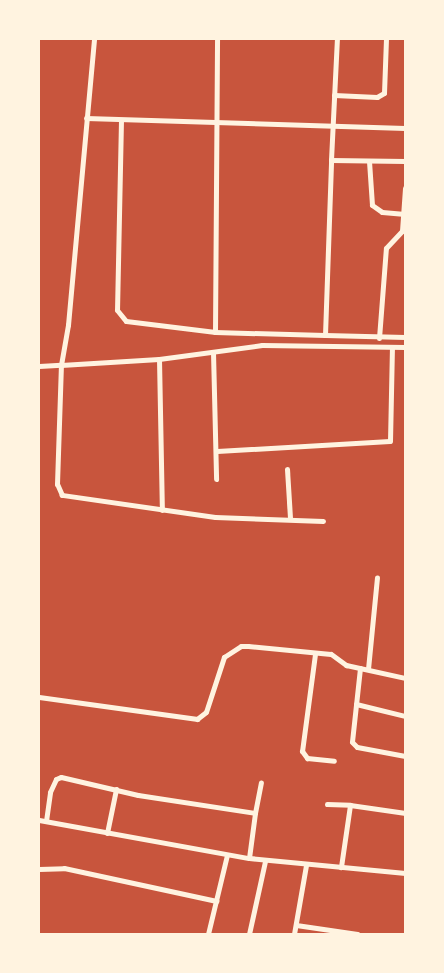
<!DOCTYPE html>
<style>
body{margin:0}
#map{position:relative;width:444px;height:973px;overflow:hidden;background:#c8553d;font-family:"Asap Condensed",sans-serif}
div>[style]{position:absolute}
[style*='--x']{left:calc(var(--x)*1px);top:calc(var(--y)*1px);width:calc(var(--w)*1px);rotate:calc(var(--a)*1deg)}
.minor>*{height:5px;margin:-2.5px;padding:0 2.5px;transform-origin:2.5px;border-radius:2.5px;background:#fff3e0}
span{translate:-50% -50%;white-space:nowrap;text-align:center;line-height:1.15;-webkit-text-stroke:4px #fff3e0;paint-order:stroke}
.frame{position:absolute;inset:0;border:40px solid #fff3e0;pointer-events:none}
</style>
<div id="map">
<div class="minor">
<div style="--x:334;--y:95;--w:43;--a:2.7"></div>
<div style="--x:377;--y:97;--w:8;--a:-30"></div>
<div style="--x:384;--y:93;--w:54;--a:-87.9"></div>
<div style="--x:86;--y:118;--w:319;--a:1.8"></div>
<div style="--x:121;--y:120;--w:190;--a:91.2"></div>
<div style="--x:117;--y:310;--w:14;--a:51"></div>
<div style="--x:126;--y:321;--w:90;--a:7"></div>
<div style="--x:215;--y:332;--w:110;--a:1.6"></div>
<div style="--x:325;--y:335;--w:175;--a:-88"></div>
<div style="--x:331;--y:160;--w:74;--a:0.8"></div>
<div style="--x:331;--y:160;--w:121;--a:-87.2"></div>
<div style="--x:369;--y:161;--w:44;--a:86.1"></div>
<div style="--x:372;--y:205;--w:12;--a:35"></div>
<div style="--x:382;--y:212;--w:23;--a:5"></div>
<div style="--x:215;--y:332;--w:293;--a:-89.6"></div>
<div style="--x:325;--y:335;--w:80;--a:1.4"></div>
<div style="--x:379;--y:338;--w:90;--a:-85.6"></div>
<div style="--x:386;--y:248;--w:23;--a:-47"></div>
<div style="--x:402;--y:231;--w:43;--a:-86"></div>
<div style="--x:213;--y:352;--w:127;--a:88.6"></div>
<div style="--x:159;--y:359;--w:151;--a:88.9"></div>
<div style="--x:39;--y:366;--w:22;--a:-3"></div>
<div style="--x:61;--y:365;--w:41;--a:-80.1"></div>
<div style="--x:68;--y:325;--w:287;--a:-84.8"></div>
<div style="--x:217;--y:451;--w:173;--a:-3.3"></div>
<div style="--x:390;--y:441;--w:94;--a:-88.8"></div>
<div style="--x:287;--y:469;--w:49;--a:86.5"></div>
<div style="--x:323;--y:521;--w:108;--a:-177.9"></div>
<div style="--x:215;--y:517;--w:155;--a:-171.8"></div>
<div style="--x:62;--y:495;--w:12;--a:-114"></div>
<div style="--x:57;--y:484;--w:119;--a:-88.1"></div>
<div style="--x:61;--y:365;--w:98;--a:-3.5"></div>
<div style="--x:159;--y:359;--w:104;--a:-7.7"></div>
<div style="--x:262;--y:345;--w:143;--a:0.8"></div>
<div style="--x:315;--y:654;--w:98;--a:97.6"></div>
<div style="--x:302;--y:751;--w:9;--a:54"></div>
<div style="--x:307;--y:758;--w:27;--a:6"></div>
<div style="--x:360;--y:668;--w:74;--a:96.2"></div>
<div style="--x:352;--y:742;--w:7;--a:45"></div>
<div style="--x:357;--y:747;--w:49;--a:10.6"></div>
<div style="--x:368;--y:669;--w:92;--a:-84.4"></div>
<div style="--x:39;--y:697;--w:160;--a:7.9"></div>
<div style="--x:197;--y:719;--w:11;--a:-38"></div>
<div style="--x:206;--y:712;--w:58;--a:-71.9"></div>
<div style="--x:224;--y:657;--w:20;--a:-33"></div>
<div style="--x:241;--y:646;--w:7;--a:0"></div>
<div style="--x:248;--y:646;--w:83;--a:5.5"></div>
<div style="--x:331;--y:654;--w:19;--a:36"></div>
<div style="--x:346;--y:665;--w:60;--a:12.4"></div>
<div style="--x:356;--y:704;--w:50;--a:13.8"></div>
<div style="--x:327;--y:804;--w:23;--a:2"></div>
<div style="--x:350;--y:805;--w:63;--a:98.3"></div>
<div style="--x:350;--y:805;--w:56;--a:8.3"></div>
<div style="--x:255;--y:813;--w:31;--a:-79"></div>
<div style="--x:39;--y:820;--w:213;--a:10.3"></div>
<div style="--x:249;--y:858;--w:157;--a:5.5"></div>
<div style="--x:46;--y:821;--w:29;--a:-82"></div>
<div style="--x:50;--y:792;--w:14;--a:-65"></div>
<div style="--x:56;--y:779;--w:5;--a:-22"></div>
<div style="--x:61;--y:777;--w:79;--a:13.2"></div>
<div style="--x:138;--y:795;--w:118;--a:8.7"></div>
<div style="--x:255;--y:813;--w:45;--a:97.6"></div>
<div style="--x:107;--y:833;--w:45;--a:-78.4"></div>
<div style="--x:39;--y:869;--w:25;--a:-2"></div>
<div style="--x:64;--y:868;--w:156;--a:12.2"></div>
<div style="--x:296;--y:925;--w:62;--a:8.4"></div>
<div style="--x:208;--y:934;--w:81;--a:-76.5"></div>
<div style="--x:249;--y:934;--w:75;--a:-77.6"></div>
<div style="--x:294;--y:934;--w:70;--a:-80.1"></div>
</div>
<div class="frame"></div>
</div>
